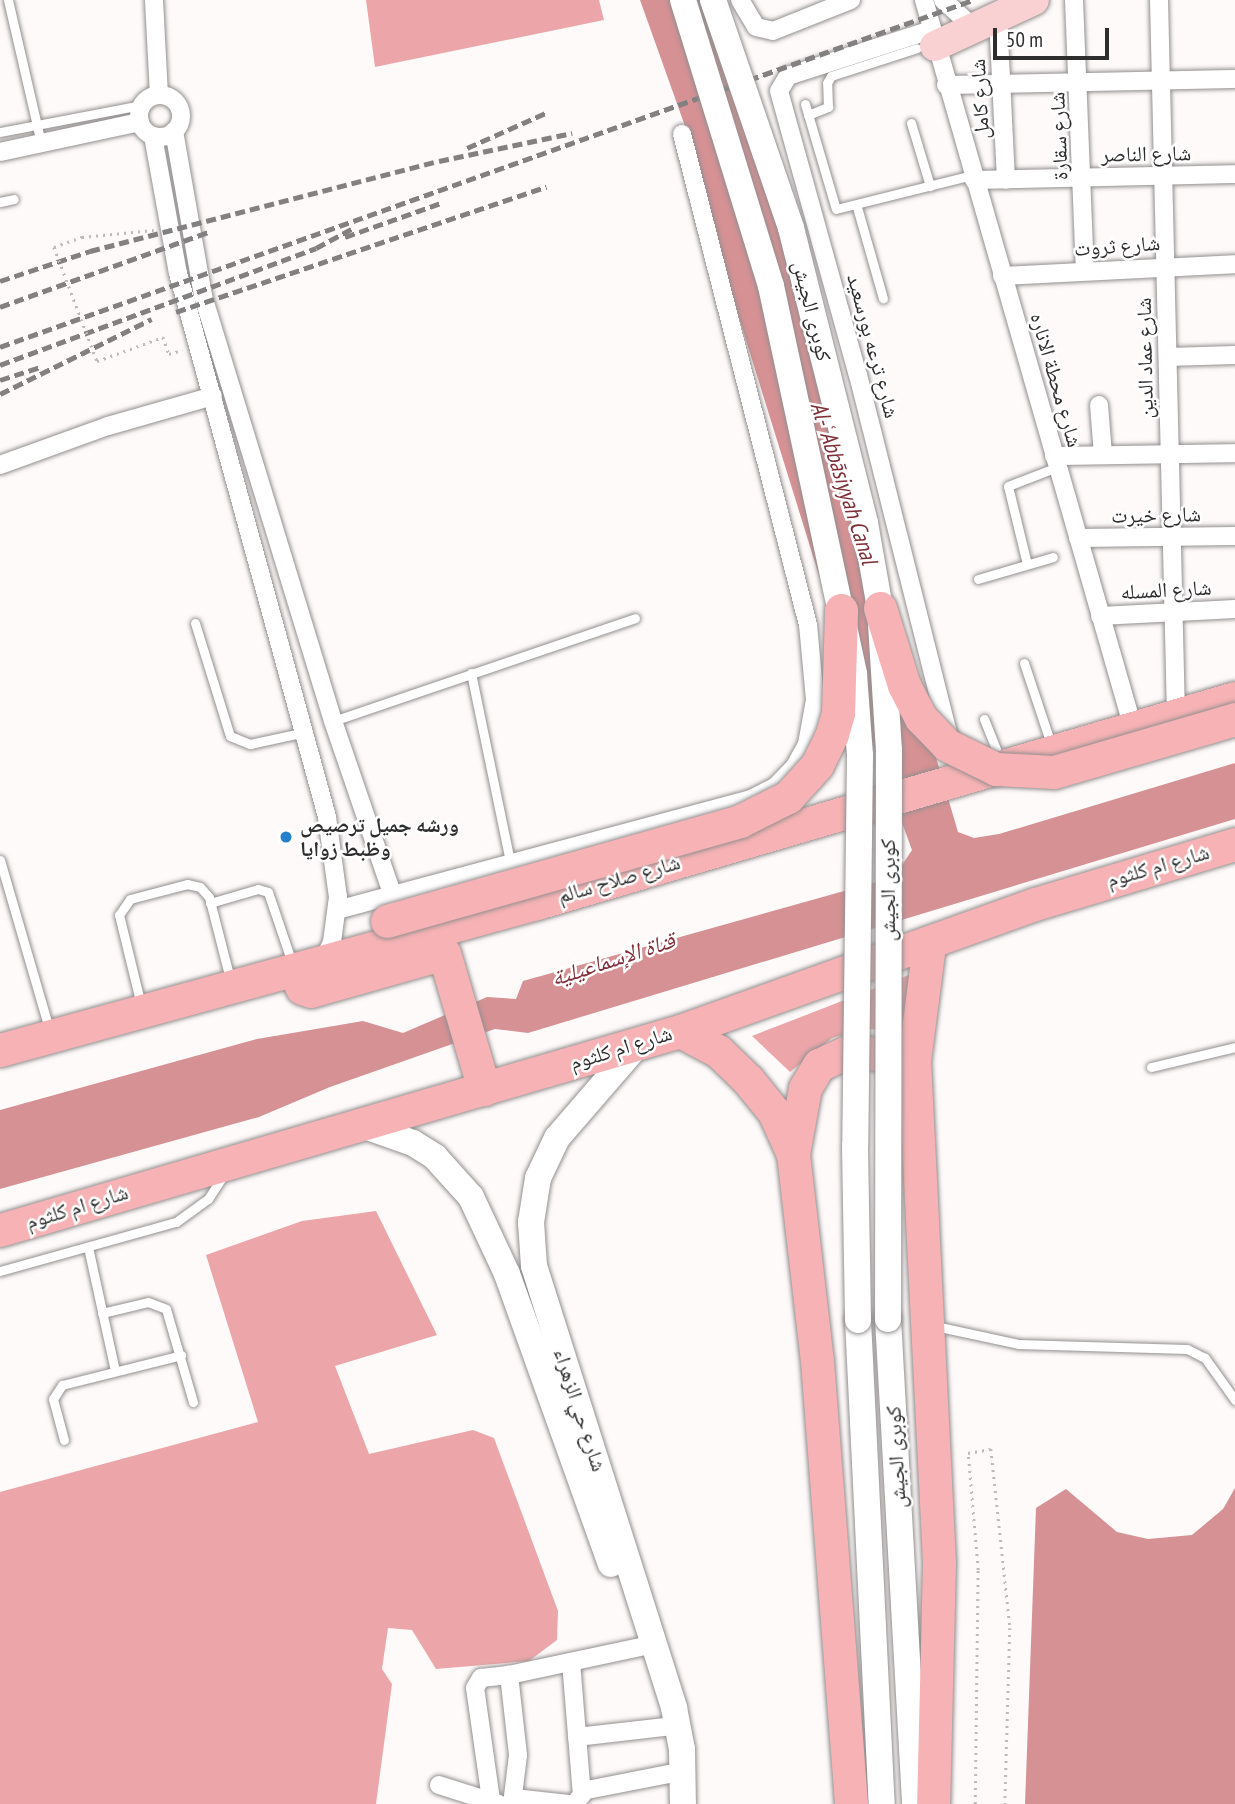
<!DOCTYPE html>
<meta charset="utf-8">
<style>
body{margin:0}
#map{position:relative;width:1235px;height:1804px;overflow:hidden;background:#fefafa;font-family:"PT Sans Narrow","Noto Naskh Arabic",sans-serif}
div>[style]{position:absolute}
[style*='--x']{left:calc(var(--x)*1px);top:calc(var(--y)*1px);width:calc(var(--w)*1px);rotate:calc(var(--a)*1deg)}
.forest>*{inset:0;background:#eca6a9}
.water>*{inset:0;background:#d59194}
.path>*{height:2.5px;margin-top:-1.25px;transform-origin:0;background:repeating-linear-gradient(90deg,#bdbaba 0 2px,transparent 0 7px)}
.roads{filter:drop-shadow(0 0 2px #938f8f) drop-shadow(0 0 2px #938f8f)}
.lane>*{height:9px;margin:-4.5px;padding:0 4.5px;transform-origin:4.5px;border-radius:4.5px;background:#fff}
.street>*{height:18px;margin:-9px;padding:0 9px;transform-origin:9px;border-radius:9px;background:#fff}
.street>.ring{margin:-9px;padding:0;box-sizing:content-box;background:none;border:18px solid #fff;border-radius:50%}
.secondary>*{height:26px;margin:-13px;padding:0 13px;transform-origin:13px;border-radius:13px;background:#fff}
.primary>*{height:30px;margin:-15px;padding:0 15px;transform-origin:15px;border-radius:15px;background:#fad1d2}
.highway>*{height:33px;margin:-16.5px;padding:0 16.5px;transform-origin:16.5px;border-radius:16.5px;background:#f6b2b4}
.rail>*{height:4.5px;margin-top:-2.25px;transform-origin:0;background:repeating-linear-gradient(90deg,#828080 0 10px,transparent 0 15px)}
.path-bridge>*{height:2.5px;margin-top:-1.25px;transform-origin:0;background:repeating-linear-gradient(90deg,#bdbaba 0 2px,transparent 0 7px)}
.bridges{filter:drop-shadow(0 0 2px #938f8f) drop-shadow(0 0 2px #938f8f)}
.secondary-bridge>*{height:26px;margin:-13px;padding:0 13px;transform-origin:13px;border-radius:13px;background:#fff}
.highway-bridge>*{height:33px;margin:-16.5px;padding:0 16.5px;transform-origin:16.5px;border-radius:16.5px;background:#f6b2b4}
.dots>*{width:19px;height:19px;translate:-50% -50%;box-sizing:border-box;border:4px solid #fff;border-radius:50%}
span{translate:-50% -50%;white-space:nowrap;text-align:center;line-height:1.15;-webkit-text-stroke:5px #fff;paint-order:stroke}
.street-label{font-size:21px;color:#2f2e2e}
.poi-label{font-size:21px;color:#2f2e2e;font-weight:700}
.left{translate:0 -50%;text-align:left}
.water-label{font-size:23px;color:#802e38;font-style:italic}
.scale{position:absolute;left:993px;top:28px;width:116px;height:32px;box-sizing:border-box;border:4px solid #2f2e2e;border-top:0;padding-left:9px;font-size:21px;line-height:24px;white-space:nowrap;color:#2f2e2e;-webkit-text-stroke:5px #fff;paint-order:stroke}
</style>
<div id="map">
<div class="forest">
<div style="clip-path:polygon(366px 0,599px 0,604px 20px,375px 67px)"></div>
<div style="clip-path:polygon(914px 973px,903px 1030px,861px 1029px,832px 1038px,790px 1072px,752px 1036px)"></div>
<div style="clip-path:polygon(376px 1211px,437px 1335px,335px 1366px,369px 1454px,473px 1430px,494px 1438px,558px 1611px,557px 1640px,529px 1661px,436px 1669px,412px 1630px,388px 1628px,382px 1669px,392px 1684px,376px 1804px,0 1804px,0 1492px,258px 1422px,206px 1255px,302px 1221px)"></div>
</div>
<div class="water">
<div style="clip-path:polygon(640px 0,701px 0,764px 173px,958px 832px,974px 838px,999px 834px,1235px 763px,1235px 819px,528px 1033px,495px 1029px,330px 1087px,259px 1117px,0 1189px,0 1110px,257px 1039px,363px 1021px,403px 1033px,487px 997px,516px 999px,523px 981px,894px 877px,912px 850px,863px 717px,731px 292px,685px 126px)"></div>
<div style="clip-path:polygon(1235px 1488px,1235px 1804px,1025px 1804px,1036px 1508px,1066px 1489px,1117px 1532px,1148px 1539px,1192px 1535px,1223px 1509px)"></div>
</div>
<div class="path">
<div style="--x:54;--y:247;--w:30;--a:-20"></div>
<div style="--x:82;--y:237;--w:72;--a:-5.6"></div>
<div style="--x:97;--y:361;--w:70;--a:-20"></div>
<div style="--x:163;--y:337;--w:18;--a:71"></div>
<div style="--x:169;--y:354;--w:14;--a:-17"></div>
<div style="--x:975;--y:1804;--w:234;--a:-89.3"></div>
<div style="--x:978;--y:1570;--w:117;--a:-94.9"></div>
<div style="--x:968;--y:1453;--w:23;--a:-10"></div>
<div style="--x:991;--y:1449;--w:180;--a:83.9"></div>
<div style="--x:1010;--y:1628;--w:176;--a:91.6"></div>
</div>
<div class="roads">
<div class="lane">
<div style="--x:8;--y:0;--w:147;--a:77"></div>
<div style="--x:805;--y:104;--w:109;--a:73.6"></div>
<div style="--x:836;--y:209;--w:140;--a:-14"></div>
<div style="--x:808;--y:115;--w:22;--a:-22"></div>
<div style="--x:828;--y:107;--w:24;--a:-92"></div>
<div style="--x:827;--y:83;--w:8;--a:-60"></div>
<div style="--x:831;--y:76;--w:90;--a:-18"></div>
<div style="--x:911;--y:123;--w:66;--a:73.2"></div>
<div style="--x:0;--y:132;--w:144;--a:-10.8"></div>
<div style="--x:0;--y:202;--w:14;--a:-12"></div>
<div style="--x:857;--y:207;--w:95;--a:74.1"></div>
<div style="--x:1027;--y:564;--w:80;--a:-103.7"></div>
<div style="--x:1008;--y:486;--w:53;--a:-21.2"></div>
<div style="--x:978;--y:579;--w:78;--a:-16.3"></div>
<div style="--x:195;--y:623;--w:118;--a:72.8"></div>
<div style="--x:230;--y:736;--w:22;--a:22"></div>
<div style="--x:250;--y:744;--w:56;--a:-12.3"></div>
<div style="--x:1024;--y:663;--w:85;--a:71.6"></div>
<div style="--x:471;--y:673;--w:193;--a:78.3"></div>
<div style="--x:984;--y:719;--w:43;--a:68.2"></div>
<div style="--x:333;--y:721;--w:319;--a:-18.8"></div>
<div style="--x:0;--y:860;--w:176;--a:73.8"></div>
<div style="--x:210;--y:903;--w:50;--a:-16.3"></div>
<div style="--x:258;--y:889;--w:10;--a:17"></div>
<div style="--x:268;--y:892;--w:75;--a:71.3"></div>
<div style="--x:141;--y:1005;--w:93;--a:-103.7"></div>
<div style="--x:119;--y:915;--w:19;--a:-55"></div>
<div style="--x:130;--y:899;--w:59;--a:-14.7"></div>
<div style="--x:187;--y:884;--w:13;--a:13"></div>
<div style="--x:200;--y:887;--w:13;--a:48"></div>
<div style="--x:209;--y:897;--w:85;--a:75.6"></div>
<div style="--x:1151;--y:1067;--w:86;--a:-13.4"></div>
<div style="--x:88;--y:1247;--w:127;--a:77.7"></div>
<div style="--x:0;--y:1271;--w:183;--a:-15.6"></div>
<div style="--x:176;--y:1222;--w:39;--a:-36"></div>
<div style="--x:208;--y:1199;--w:27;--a:-57"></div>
<div style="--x:102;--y:1313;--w:47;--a:-13.4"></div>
<div style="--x:148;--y:1302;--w:19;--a:21"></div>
<div style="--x:166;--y:1309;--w:97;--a:73.8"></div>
<div style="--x:935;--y:1326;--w:85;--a:12.2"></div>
<div style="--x:1018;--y:1344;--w:169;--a:1.7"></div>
<div style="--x:1187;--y:1349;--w:20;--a:27"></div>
<div style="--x:1205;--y:1358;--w:52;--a:54.5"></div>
<div style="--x:64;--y:1440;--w:42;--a:-105"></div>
<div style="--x:53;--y:1399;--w:17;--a:-57"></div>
<div style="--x:62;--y:1385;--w:123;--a:-14.1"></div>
</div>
<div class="street">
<div style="--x:154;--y:0;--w:94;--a:87"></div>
<div style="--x:740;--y:0;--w:31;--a:59"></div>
<div style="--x:756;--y:27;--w:17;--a:13"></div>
<div style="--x:773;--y:31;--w:84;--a:-21.7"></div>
<div style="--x:924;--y:0;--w:757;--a:73.98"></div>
<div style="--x:943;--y:0;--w:42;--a:42.1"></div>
<div style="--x:1074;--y:0;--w:271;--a:87.7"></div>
<div style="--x:1159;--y:0;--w:715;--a:88.64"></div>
<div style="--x:998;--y:17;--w:163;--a:87.2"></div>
<div style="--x:931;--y:30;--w:150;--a:162.2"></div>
<div style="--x:788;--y:76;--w:17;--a:121"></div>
<div style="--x:779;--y:91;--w:295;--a:74.5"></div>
<div style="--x:858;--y:375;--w:376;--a:75.9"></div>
<div style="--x:946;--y:85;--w:289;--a:-1.2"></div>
<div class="ring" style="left:139px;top:95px;width:24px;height:24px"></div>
<div style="--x:174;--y:131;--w:168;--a:80"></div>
<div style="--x:203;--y:296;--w:444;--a:73"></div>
<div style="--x:333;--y:721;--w:182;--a:71.1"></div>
<div style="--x:153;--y:136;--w:139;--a:79.7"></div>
<div style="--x:178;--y:273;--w:564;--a:74.68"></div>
<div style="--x:327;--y:817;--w:81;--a:82.2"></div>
<div style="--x:338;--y:897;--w:45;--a:97.6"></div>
<div style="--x:332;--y:942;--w:23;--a:115"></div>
<div style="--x:0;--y:152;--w:143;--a:-12.1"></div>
<div style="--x:974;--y:180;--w:261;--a:-1.3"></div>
<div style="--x:1002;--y:276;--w:233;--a:-2.9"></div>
<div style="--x:1168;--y:357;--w:67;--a:-1.7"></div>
<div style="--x:1099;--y:405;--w:50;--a:85.4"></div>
<div style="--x:1054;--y:456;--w:181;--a:-0.9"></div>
<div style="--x:0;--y:465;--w:115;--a:-19.9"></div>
<div style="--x:108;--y:426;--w:109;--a:-15.9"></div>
<div style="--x:1078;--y:538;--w:157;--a:-0.7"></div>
<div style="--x:1100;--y:616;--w:135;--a:-3"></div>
<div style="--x:337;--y:910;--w:429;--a:-15"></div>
<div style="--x:751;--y:799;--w:27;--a:-27"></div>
<div style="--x:775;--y:787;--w:29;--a:-46"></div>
<div style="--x:795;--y:766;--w:25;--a:-61"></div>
<div style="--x:807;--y:744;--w:45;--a:-79.7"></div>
<div style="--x:815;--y:700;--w:75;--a:-95.3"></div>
<div style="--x:808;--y:625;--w:507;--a:-104.39"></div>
<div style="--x:571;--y:1662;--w:133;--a:85.3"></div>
<div style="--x:582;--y:1795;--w:12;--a:132"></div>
<div style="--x:577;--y:1737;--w:89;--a:-6.5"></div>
<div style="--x:439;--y:1785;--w:63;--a:17.6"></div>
<div style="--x:582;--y:1791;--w:89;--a:-11.1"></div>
<div style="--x:514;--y:1798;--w:55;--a:6.2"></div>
<div style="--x:491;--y:1800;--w:113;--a:-98.1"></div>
<div style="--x:475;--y:1688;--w:12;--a:-59"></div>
<div style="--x:481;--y:1678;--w:28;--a:-6"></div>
<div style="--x:512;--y:1804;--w:49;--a:-83"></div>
<div style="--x:518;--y:1755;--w:81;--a:-96.4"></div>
<div style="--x:509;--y:1675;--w:135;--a:-12"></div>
</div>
<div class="secondary">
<div style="--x:639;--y:1043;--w:125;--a:130.8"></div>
<div style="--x:557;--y:1138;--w:44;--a:115.4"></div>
<div style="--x:538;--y:1178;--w:45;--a:99"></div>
<div style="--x:531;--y:1222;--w:44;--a:86.1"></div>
<div style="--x:534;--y:1266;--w:464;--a:72.4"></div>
<div style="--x:674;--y:1708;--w:42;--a:79"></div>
<div style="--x:682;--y:1749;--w:55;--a:89"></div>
<div style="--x:362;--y:1125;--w:54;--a:19.4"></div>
<div style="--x:413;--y:1143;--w:26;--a:32"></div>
<div style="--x:435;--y:1157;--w:54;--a:48"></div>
<div style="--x:471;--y:1197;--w:85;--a:64.9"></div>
<div style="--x:507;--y:1274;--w:308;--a:70.3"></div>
<div style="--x:888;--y:1319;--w:486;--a:86.8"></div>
<div style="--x:858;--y:1320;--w:485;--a:87.2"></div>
</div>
<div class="primary">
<div style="--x:935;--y:46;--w:109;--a:-24.9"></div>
</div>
<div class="highway">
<div style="--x:929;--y:945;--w:116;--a:97.4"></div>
<div style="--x:914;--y:1060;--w:504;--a:87.15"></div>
<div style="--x:939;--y:1563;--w:241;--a:91.4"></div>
<div style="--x:444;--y:953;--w:142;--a:73.6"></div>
<div style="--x:294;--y:972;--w:18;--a:63"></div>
<div style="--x:302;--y:988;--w:9;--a:18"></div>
<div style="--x:311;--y:991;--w:121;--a:-15.9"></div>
<div style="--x:680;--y:1031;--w:43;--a:27.8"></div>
<div style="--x:718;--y:1051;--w:42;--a:44"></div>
<div style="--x:748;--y:1080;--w:41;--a:50.9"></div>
<div style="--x:774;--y:1112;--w:46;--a:65.7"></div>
<div style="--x:793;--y:1154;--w:208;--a:83.4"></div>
<div style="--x:817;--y:1361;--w:444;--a:85.6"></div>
<div style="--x:0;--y:1050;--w:557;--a:-15.31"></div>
<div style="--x:537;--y:903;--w:727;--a:-16.37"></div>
<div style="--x:793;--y:1154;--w:67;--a:-79.7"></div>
<div style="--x:805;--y:1088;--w:27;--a:-59"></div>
<div style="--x:819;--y:1065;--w:35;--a:-25"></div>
<div style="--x:851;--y:1050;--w:64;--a:9"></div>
<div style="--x:0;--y:1230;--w:709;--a:-16.31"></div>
<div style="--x:680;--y:1031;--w:377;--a:-19.7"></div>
<div style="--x:1035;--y:904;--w:209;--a:-16.7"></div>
</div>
</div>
<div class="rail">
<div style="--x:467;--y:148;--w:89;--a:-24"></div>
<div style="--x:345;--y:237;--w:102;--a:-19.5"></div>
<div style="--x:0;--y:281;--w:95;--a:-18.4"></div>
<div style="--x:90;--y:251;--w:360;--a:-14.5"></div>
<div style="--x:439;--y:161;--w:136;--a:-11.9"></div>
<div style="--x:0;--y:307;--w:221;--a:-19.8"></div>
<div style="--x:176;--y:312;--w:391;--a:-18.7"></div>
<div style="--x:0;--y:347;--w:1033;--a:-19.63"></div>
<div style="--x:0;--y:365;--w:337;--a:-20.3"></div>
<div style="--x:316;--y:248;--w:44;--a:-28.3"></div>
<div style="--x:0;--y:380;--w:42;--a:-18"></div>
<div style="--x:0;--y:394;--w:169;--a:-26.3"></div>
</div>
<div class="path-bridge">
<div style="--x:54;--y:247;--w:122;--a:69.3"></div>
</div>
<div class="bridges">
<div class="secondary-bridge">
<div style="--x:683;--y:0;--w:299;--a:72.9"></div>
<div style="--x:771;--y:286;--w:397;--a:77.9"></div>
<div style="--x:854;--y:674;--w:81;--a:85.8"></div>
<div style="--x:860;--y:755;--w:391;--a:90.7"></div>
<div style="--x:855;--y:1146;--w:174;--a:89"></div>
<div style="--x:713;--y:0;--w:241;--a:71.1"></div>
<div style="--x:791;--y:228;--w:304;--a:75.9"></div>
<div style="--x:865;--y:523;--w:86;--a:80"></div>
<div style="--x:880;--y:608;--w:142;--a:86.4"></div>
<div style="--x:889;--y:750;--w:569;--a:90.1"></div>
</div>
<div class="highway-bridge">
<div style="--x:880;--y:608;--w:81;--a:72.7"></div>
<div style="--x:904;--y:685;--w:37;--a:63"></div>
<div style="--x:921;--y:718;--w:37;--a:46"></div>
<div style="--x:947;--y:745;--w:55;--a:26.1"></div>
<div style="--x:996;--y:769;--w:58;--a:3"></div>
<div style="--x:1054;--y:772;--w:189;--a:-16.3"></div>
<div style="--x:387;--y:921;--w:367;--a:-15.8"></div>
<div style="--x:740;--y:821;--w:54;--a:-26.6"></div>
<div style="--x:788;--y:797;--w:43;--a:-47.8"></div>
<div style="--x:817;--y:765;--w:34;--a:-64"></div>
<div style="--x:832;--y:734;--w:22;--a:-74"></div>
<div style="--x:838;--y:713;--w:103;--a:-88.3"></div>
</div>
</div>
<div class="dots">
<div style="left:286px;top:837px;background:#247fcc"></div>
</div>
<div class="street-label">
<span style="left:980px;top:99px;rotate:-93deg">شارع كامل</span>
<span style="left:1059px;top:136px;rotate:-92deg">شارع سقارة</span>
<span style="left:1146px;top:154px;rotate:-1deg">شارع الناصر</span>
<span style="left:1117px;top:246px;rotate:-4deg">شارع ثروت</span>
<span style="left:812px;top:311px;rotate:76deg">كوبرى الجيش</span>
<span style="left:873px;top:346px;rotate:75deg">شارع ترعه بورسعيد</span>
<span style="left:1145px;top:358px;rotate:-91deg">شارع عماد الدين</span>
<span style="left:1056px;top:380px;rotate:74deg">شارع محطة الاناره</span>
<span style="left:1156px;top:515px;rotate:-1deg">شارع خيرت</span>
<span style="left:1166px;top:590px;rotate:-3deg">شارع المسله</span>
<span style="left:1158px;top:866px;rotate:-16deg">شارع ام كلثوم</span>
<span style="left:619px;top:879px;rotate:-16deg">شارع صلاح سالم</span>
<span style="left:888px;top:890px;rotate:-90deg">كوبرى الجيش</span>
<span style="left:621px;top:1048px;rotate:-17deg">شارع ام كلثوم</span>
<span style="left:77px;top:1207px;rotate:-17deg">شارع ام كلثوم</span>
<span style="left:580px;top:1410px;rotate:72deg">شارع حي الزهراء</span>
<span style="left:896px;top:1457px;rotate:-93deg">كوبرى الجيش</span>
</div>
<div class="poi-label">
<span class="left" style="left:300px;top:837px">ورشه جميل ترصيص<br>وظبط زوايا</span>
</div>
<div class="water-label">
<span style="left:844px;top:483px;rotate:72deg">Al-ʿAbbāsiyyah Canal</span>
<span style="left:613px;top:959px;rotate:-18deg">قناة الإسماعيلية</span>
</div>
<div class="scale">50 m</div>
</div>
